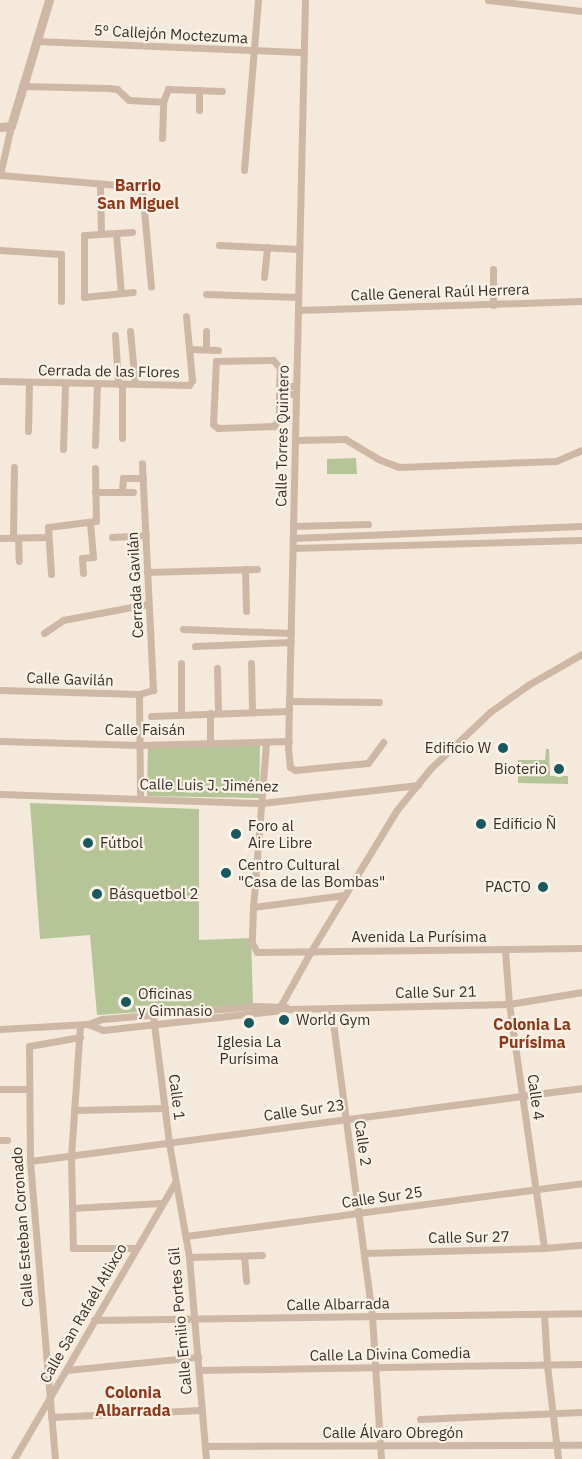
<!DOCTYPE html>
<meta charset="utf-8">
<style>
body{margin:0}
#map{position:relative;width:582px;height:1459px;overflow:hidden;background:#f4e9da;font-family:"IBM Plex Sans",sans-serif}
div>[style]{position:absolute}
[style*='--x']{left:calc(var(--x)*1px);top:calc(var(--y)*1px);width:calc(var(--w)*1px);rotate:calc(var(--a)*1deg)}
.green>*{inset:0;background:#b5c598}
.minor>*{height:7px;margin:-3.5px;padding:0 3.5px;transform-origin:3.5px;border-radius:3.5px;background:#ceb8a5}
.tertiary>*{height:9px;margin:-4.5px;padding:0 4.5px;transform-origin:4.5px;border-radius:4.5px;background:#ceb8a5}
.dots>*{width:16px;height:16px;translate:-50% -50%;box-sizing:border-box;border:3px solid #fbf2e7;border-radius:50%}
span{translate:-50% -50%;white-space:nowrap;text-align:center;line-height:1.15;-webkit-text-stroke:4.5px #fbf2e7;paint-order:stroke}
.street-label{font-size:15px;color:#392d27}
.poi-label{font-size:15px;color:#392d27}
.right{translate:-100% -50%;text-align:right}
.left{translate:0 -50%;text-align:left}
.neighbourhood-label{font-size:16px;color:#903717;font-weight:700}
</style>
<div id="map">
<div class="green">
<div style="clip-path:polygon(356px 458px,357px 474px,327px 474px,327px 459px)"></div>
<div style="clip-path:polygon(148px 743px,260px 746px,259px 798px,147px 796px)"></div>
<div style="clip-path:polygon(546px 749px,549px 749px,550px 776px,568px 776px,568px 784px,518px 783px,518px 760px,545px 760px)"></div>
<div style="clip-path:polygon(30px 803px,199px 809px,199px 940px,251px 938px,253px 1004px,97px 1015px,90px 935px,40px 939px)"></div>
</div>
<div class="minor">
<div style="--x:305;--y:0;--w:748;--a:91.3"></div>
<div style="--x:288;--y:748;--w:19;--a:84"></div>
<div style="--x:290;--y:767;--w:6;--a:31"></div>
<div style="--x:295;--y:770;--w:73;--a:-5.5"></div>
<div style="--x:368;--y:763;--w:26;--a:-54"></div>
<div style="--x:488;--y:0;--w:95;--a:6.7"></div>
<div style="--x:36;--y:41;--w:268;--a:2.4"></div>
<div style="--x:22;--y:86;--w:86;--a:1.3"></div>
<div style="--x:108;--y:88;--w:9;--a:6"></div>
<div style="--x:117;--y:89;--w:16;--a:43"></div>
<div style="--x:129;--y:100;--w:34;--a:3"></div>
<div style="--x:199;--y:90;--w:20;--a:90"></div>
<div style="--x:11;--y:126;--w:50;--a:102.7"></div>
<div style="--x:0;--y:175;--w:157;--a:4.8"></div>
<div style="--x:162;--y:138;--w:36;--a:-88"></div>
<div style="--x:163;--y:102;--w:14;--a:-69"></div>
<div style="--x:168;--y:89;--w:54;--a:2.1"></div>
<div style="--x:244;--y:170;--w:171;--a:-85.3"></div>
<div style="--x:100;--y:185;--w:49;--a:88.8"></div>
<div style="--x:142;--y:188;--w:99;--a:84.8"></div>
<div style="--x:132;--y:232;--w:48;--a:176.4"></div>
<div style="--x:84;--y:235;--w:62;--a:90"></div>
<div style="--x:84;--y:297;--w:49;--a:-5.8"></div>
<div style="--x:116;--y:234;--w:59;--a:85.2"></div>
<div style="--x:219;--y:245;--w:80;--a:2.9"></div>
<div style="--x:0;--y:250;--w:61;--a:3.8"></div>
<div style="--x:61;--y:254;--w:47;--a:90"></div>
<div style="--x:493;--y:269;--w:36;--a:90"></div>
<div style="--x:264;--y:277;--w:30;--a:-84"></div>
<div style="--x:206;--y:294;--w:92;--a:1.9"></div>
<div style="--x:298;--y:310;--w:284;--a:-1.8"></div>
<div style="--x:130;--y:331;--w:53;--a:84.6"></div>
<div style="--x:115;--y:335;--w:49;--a:86.5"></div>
<div style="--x:189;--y:349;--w:29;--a:2"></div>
<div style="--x:206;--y:349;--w:18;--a:-90"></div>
<div style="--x:0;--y:381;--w:189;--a:1.2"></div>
<div style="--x:189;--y:385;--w:6;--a:-59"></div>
<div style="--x:192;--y:380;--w:64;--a:-95.4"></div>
<div style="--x:122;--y:384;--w:54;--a:90"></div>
<div style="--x:296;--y:394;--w:17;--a:180"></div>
<div style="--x:279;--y:394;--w:25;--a:90"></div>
<div style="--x:279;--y:419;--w:9;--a:126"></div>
<div style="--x:274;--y:426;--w:56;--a:178"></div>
<div style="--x:218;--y:428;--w:6;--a:-141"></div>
<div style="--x:213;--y:424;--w:63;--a:-87.3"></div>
<div style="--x:216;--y:361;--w:57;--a:-1"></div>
<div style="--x:273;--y:360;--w:11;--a:49"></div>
<div style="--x:280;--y:368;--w:18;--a:93"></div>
<div style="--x:279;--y:386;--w:17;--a:0"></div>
<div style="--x:28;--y:431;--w:48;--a:-88.8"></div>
<div style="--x:295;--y:440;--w:50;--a:-1.1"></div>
<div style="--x:345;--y:439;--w:39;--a:31"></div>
<div style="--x:378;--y:459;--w:22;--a:21"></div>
<div style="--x:399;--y:467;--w:157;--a:-2.2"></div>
<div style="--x:556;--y:461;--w:28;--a:-23"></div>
<div style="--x:95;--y:445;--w:61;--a:-88.1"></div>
<div style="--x:63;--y:449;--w:65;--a:-88.2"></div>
<div style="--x:95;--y:492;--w:38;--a:0"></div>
<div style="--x:122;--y:492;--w:14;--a:-86"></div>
<div style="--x:123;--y:478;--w:20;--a:0"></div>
<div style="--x:293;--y:526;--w:75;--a:-1.5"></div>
<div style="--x:112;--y:537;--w:34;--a:-3"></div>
<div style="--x:0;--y:538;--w:48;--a:-1.2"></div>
<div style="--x:13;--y:538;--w:71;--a:-89.2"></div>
<div style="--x:18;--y:538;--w:23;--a:88"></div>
<div style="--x:293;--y:538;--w:289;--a:-2.4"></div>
<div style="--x:293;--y:548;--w:289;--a:-1.6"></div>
<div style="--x:245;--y:569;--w:42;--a:88.6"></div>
<div style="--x:147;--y:572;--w:110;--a:-1.6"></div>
<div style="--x:83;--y:573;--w:15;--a:-94"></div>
<div style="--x:82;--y:558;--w:11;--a:-5"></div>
<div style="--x:93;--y:557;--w:35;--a:-95"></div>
<div style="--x:51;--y:574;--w:47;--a:-93.7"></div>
<div style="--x:48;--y:527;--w:48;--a:-7.1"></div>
<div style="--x:96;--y:521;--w:53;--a:-91.1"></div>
<div style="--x:183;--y:629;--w:108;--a:2.1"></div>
<div style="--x:44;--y:633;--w:23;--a:-34"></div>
<div style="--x:63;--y:620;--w:86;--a:-10.7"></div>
<div style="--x:195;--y:646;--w:96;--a:-2.4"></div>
<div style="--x:181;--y:663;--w:51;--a:90"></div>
<div style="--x:251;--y:663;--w:48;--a:88.8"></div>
<div style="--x:217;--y:668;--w:45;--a:88.7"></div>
<div style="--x:0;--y:690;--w:139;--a:1.6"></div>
<div style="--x:139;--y:694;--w:15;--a:-16"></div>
<div style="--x:153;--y:690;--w:227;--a:-92.8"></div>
<div style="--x:139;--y:694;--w:104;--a:89.4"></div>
<div style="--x:289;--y:701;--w:90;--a:0.6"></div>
<div style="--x:151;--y:716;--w:138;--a:-2.1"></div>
<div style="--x:0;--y:741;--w:140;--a:1.6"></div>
<div style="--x:140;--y:745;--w:149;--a:-1.5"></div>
<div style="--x:210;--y:743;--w:30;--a:-90"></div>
<div style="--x:266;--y:743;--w:165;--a:94.5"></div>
<div style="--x:253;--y:907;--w:36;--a:92"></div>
<div style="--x:252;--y:943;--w:10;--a:61"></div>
<div style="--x:257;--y:952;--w:325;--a:-0.7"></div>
<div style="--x:0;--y:794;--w:262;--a:2"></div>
<div style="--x:262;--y:803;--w:157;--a:-6.6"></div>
<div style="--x:253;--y:907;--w:92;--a:-7.5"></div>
<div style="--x:505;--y:950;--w:54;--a:85.8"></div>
<div style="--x:509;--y:1004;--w:246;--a:81.8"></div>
<div style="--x:331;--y:1008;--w:311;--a:82.4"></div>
<div style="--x:372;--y:1316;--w:143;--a:86.4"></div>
<div style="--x:281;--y:1012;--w:7;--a:-90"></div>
<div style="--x:281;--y:1005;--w:62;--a:-60.9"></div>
<div style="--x:311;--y:951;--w:164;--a:-58.7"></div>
<div style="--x:396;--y:811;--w:55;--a:-50.9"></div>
<div style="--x:431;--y:768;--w:81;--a:-43.5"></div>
<div style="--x:490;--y:712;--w:47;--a:-35.4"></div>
<div style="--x:528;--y:685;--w:62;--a:-29.9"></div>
<div style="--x:153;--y:1016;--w:128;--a:82.8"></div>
<div style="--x:169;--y:1143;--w:116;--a:80"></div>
<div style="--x:189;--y:1257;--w:203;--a:85.2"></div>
<div style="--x:88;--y:1024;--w:16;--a:22"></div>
<div style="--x:103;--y:1030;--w:189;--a:-6.4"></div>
<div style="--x:291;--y:1009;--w:218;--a:-1.3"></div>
<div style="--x:509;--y:1004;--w:74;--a:-9.3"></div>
<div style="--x:80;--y:1025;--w:131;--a:93.9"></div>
<div style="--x:71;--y:1156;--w:92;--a:88.8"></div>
<div style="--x:73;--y:1248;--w:63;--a:0"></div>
<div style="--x:0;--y:1029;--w:88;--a:-3.3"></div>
<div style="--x:88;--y:1024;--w:15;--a:-20"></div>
<div style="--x:102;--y:1019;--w:155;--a:-4.8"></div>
<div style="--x:256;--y:1006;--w:30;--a:2"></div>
<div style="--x:0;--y:1089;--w:28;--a:0"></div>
<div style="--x:74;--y:1110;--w:91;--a:-1.3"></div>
<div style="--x:0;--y:1140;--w:7;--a:0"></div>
<div style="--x:30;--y:1161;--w:557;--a:-7.53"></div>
<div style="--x:73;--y:1208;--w:88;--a:-3.3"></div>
<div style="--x:186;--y:1236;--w:400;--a:-7.6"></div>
<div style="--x:364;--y:1253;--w:180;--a:-1.6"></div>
<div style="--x:544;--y:1248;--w:38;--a:-5"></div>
<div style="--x:244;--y:1256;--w:25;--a:85"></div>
<div style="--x:189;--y:1257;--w:73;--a:-1.6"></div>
<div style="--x:544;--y:1314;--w:51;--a:86.6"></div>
<div style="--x:547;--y:1365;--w:95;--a:83.3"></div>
<div style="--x:94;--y:1320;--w:488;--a:-0.8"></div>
<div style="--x:67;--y:1370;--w:132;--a:-5.7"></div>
<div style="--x:199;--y:1370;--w:383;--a:-0.9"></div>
<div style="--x:51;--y:1417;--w:150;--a:-2.7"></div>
<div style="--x:420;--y:1419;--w:162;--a:-2.5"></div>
<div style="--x:205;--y:1446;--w:377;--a:-0.2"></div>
<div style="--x:14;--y:1459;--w:320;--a:-59.8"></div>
<div style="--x:55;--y:1459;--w:299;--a:-94.8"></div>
<div style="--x:30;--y:1161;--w:115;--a:-90.5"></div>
<div style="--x:29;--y:1046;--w:52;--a:-10"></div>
</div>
<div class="tertiary">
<div style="--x:0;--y:127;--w:11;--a:-5"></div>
<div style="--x:11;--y:126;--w:132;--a:-73.2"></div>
</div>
<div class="dots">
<div style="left:503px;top:748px;background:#18585f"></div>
<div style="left:559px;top:769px;background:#18585f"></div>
<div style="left:481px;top:824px;background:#18585f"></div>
<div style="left:236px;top:834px;background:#18585f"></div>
<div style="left:88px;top:843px;background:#18585f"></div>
<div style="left:226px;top:873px;background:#18585f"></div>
<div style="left:543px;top:887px;background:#18585f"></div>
<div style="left:97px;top:894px;background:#18585f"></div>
<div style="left:126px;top:1002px;background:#18585f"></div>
<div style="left:284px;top:1020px;background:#18585f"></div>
<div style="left:249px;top:1023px;background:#18585f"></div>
</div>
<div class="street-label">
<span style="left:171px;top:34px;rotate:3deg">5º Callejón Moctezuma</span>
<span style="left:440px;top:292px;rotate:-2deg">Calle General Raúl Herrera</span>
<span style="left:109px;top:371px;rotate:1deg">Cerrada de las Flores</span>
<span style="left:282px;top:436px;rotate:-89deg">Calle Torres Quintero</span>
<span style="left:135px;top:585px;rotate:-93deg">Cerrada Gavilán</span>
<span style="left:70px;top:679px;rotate:2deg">Calle Gavilán</span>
<span style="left:145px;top:730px">Calle Faisán</span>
<span style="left:209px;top:785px;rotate:1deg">Calle Luis J. Jiménez</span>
<span style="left:419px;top:937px">Avenida La Purísima</span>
<span style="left:436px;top:992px;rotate:-1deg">Calle Sur 21</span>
<span style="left:177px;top:1097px;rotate:83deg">Calle 1</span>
<span style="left:536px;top:1097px;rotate:82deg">Calle 4</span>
<span style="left:304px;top:1110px;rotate:-8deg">Calle Sur 23</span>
<span style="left:363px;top:1143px;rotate:82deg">Calle 2</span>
<span style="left:382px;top:1197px;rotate:-8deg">Calle Sur 25</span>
<span style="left:22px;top:1227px;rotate:-94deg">Calle Esteban Coronado</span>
<span style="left:469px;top:1237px;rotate:-1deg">Calle Sur 27</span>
<span style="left:338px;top:1304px;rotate:-1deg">Calle Albarrada</span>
<span style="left:83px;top:1313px;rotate:-60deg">Calle San Rafaél Atlixco</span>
<span style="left:180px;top:1321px;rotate:-95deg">Calle Emilio Portes Gil</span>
<span style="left:390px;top:1354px;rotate:-1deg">Calle La Divina Comedia</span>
<span style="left:393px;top:1433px">Calle Álvaro Obregón</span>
</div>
<div class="poi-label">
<span class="right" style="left:491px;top:748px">Edificio W</span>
<span class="right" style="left:547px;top:769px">Bioterio</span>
<span class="left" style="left:493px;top:824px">Edificio Ñ</span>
<span class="left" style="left:248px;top:834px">Foro al<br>Aire Libre</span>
<span class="left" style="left:100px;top:843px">Fútbol</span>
<span class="left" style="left:238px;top:873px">Centro Cultural<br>"Casa de las Bombas"</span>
<span class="right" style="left:531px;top:887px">PACTO</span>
<span class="left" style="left:109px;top:894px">Básquetbol 2</span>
<span class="left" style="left:138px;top:1002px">Oficinas<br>y Gimnasio</span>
<span class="left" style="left:296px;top:1020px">World Gym</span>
<span style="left:249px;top:1050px">Iglesia La<br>Purísima</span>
</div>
<div class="neighbourhood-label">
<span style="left:138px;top:194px">Barrio<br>San Miguel</span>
<span style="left:532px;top:1033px">Colonia La<br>Purísima</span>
<span style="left:133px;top:1401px">Colonia<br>Albarrada</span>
</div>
</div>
